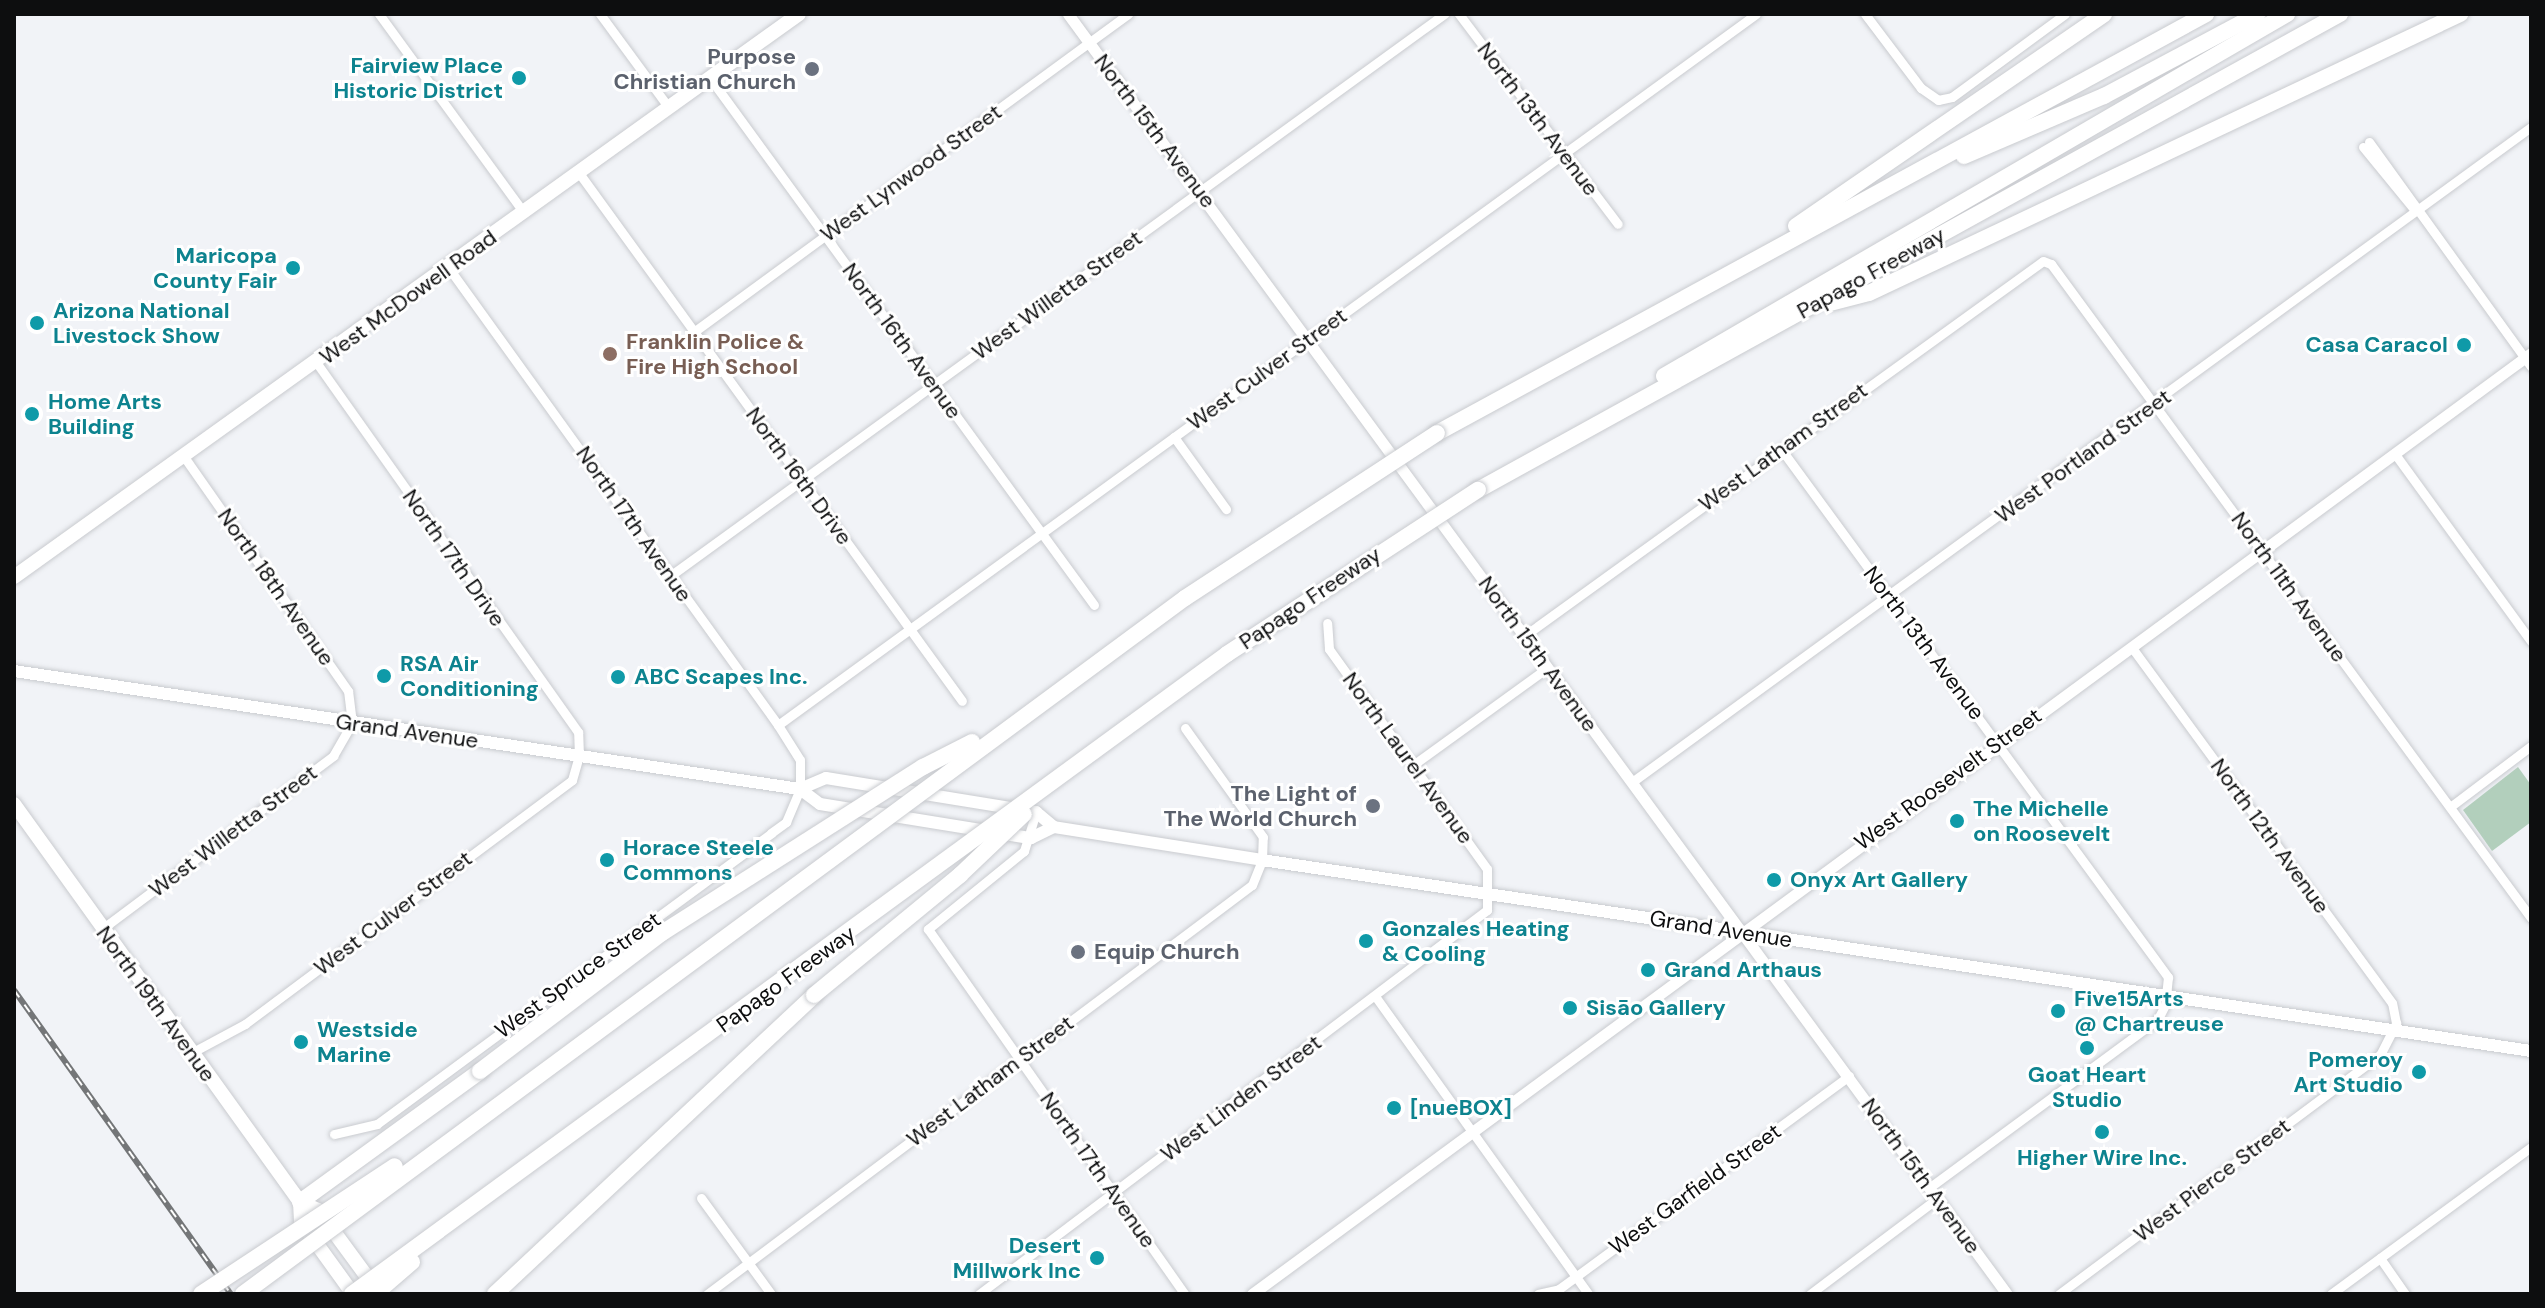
<!DOCTYPE html>
<meta charset="utf-8">
<style>
body{margin:0}
#map{position:relative;width:2545px;height:1308px;overflow:hidden;background:#f1f3f7;font-family:"DM Sans",sans-serif}
div>[style]{position:absolute}
[style*='--x']{left:calc(var(--x)*1px);top:calc(var(--y)*1px);width:calc(var(--w)*1px);rotate:calc(var(--a)*1deg)}
.green>*{inset:0;background:#b2cfbc}
.roads{filter:drop-shadow(0 0 2px #c9cbcf) drop-shadow(0 0 2px #c9cbcf)}
.minor>*{height:9px;margin:-4.5px;padding:0 4.5px;transform-origin:4.5px;border-radius:4.5px;background:#fff}
.tertiary>*{height:11px;margin:-5.5px;padding:0 5.5px;transform-origin:5.5px;border-radius:5.5px;background:#fff}
.secondary>*{height:12px;margin:-6px;padding:0 6px;transform-origin:6px;border-radius:6px;background:#fff}
.primary>*{height:14px;margin:-7px;padding:0 7px;transform-origin:7px;border-radius:7px;background:#fff}
.motorway>*{height:16px;margin:-8px;padding:0 8px;transform-origin:8px;border-radius:8px;background:#fff}
.rail>*{height:6px;margin-top:-3px;transform-origin:0;background:repeating-linear-gradient(90deg,#fff 0 9px,#747678 0 18px);box-sizing:border-box;border-block:2px solid #747678}
.bridges{filter:drop-shadow(0 0 2px #c9cbcf) drop-shadow(0 0 2px #c9cbcf)}
.motorway-bridge>*{height:16px;margin:-8px;padding:0 8px;transform-origin:8px;border-radius:8px;background:#fff}
.dots>*{width:22px;height:22px;translate:-50% -50%;box-sizing:border-box;border:4px solid #fff;border-radius:50%}
span{translate:-50% -50%;white-space:nowrap;text-align:center;line-height:1.15;-webkit-text-stroke:6px #fff;paint-order:stroke}
.worship-label{font-size:22px;color:#5b616d;font-weight:700}
.right{translate:-100% -50%;text-align:right}
.left{translate:0 -50%;text-align:left}
.culture-label{font-size:22px;color:#0d838f;font-weight:700}
.street-label{font-size:22px;color:#0d0e0f}
.education-label{font-size:22px;color:#785e54;font-weight:700}
.frame{position:absolute;inset:0;border:16px solid #0d0e0f;pointer-events:none}
</style>
<div id="map">
<div class="green">
<div style="clip-path:polygon(2518px 767px,2531px 785px,2531px 822px,2492px 851px,2463px 810px)"></div>
</div>
<div class="roads">
<div class="minor">
<div style="--x:379;--y:14;--w:246;--a:53.9"></div>
<div style="--x:600;--y:14;--w:117;--a:53.7"></div>
<div style="--x:1459;--y:14;--w:263;--a:52.9"></div>
<div style="--x:1865;--y:14;--w:93;--a:52.9"></div>
<div style="--x:1921;--y:88;--w:21;--a:35"></div>
<div style="--x:1938;--y:100;--w:14;--a:-12"></div>
<div style="--x:1952;--y:97;--w:140;--a:-36.3"></div>
<div style="--x:710;--y:78;--w:652;--a:53.92"></div>
<div style="--x:2369;--y:142;--w:277;--a:54.2"></div>
<div style="--x:2363;--y:147;--w:80;--a:50.6"></div>
<div style="--x:579;--y:173;--w:652;--a:54.04"></div>
<div style="--x:695;--y:331;--w:537;--a:-36.21"></div>
<div style="--x:1174;--y:437;--w:89;--a:54.2"></div>
<div style="--x:1781;--y:449;--w:655;--a:53.76"></div>
<div style="--x:2168;--y:977;--w:28;--a:96"></div>
<div style="--x:2165;--y:1005;--w:16;--a:117"></div>
<div style="--x:2158;--y:1019;--w:283;--a:143.6"></div>
<div style="--x:2395;--y:454;--w:231;--a:54"></div>
<div style="--x:670;--y:576;--w:957;--a:-35.98"></div>
<div style="--x:1524;--y:636;--w:640;--a:-35.85"></div>
<div style="--x:2043;--y:261;--w:9;--a:21"></div>
<div style="--x:2051;--y:264;--w:811;--a:53.72"></div>
<div style="--x:778;--y:725;--w:1209;--a:-36.02"></div>
<div style="--x:1413;--y:765;--w:165;--a:-35.9"></div>
<div style="--x:1632;--y:782;--w:1112;--a:-36.08"></div>
<div style="--x:2450;--y:807;--w:101;--a:-37"></div>
<div style="--x:1036;--y:812;--w:41;--a:107.1"></div>
<div style="--x:1024;--y:851;--w:124;--a:140.9"></div>
<div style="--x:928;--y:929;--w:446;--a:54.9"></div>
<div style="--x:102;--y:929;--w:289;--a:-36.8"></div>
<div style="--x:333;--y:756;--w:38;--a:-60"></div>
<div style="--x:352;--y:723;--w:32;--a:-97"></div>
<div style="--x:348;--y:691;--w:284;--a:-125"></div>
<div style="--x:1375;--y:996;--w:366;--a:54.4"></div>
<div style="--x:191;--y:1053;--w:61;--a:-28.2"></div>
<div style="--x:245;--y:1024;--w:408;--a:-36.7"></div>
<div style="--x:572;--y:780;--w:25;--a:-74"></div>
<div style="--x:579;--y:756;--w:24;--a:-92"></div>
<div style="--x:578;--y:732;--w:451;--a:-125.3"></div>
<div style="--x:334;--y:1134;--w:44;--a:-13.1"></div>
<div style="--x:377;--y:1124;--w:490;--a:-36.4"></div>
<div style="--x:771;--y:833;--w:19;--a:-36"></div>
<div style="--x:786;--y:822;--w:36;--a:-67"></div>
<div style="--x:800;--y:789;--w:29;--a:-90"></div>
<div style="--x:800;--y:760;--w:41;--a:-122.2"></div>
<div style="--x:778;--y:725;--w:565;--a:-125.77"></div>
<div style="--x:701;--y:1198;--w:119;--a:53.9"></div>
<div style="--x:2380;--y:1258;--w:44;--a:55.2"></div>
<div style="--x:707;--y:1294;--w:681;--a:-36.89"></div>
<div style="--x:1252;--y:885;--w:27;--a:-68"></div>
<div style="--x:1262;--y:860;--w:23;--a:-88"></div>
<div style="--x:1263;--y:837;--w:134;--a:-125.6"></div>
<div style="--x:979;--y:1294;--w:637;--a:-37.09"></div>
<div style="--x:1487;--y:910;--w:41;--a:-90"></div>
<div style="--x:1487;--y:869;--w:271;--a:-125.7"></div>
<div style="--x:1329;--y:649;--w:26;--a:-94"></div>
<div style="--x:1538;--y:1294;--w:22;--a:-13"></div>
<div style="--x:1559;--y:1289;--w:360;--a:-36.3"></div>
<div style="--x:1810;--y:1294;--w:160;--a:-36.9"></div>
<div style="--x:2059;--y:1294;--w:400;--a:-36.7"></div>
<div style="--x:2380;--y:1055;--w:36;--a:-63"></div>
<div style="--x:2396;--y:1023;--w:20;--a:-101"></div>
<div style="--x:2392;--y:1003;--w:441;--a:-126.2"></div>
<div style="--x:2331;--y:1294;--w:248;--a:-36.3"></div>
</div>
<div class="tertiary">
<div style="--x:1068;--y:14;--w:1587;--a:53.74"></div>
<div style="--x:1252;--y:1294;--w:1588;--a:-36.34"></div>
</div>
<div class="secondary">
<div style="--x:14;--y:671;--w:795;--a:8.54"></div>
<div style="--x:800;--y:789;--w:25;--a:37"></div>
<div style="--x:820;--y:804;--w:214;--a:9.2"></div>
<div style="--x:1031;--y:838;--w:25;--a:-26"></div>
<div style="--x:800;--y:789;--w:28;--a:-23"></div>
<div style="--x:826;--y:778;--w:213;--a:9.2"></div>
<div style="--x:1036;--y:812;--w:23;--a:40"></div>
<div style="--x:1054;--y:827;--w:211;--a:9"></div>
<div style="--x:1262;--y:860;--w:1283;--a:8.56"></div>
</div>
<div class="primary">
<div style="--x:14;--y:577;--w:966;--a:-35.65"></div>
<div style="--x:14;--y:804;--w:490;--a:54.3"></div>
<div style="--x:300;--y:1202;--w:20;--a:24"></div>
<div style="--x:318;--y:1210;--w:98;--a:53.7"></div>
<div style="--x:300;--y:1202;--w:20;--a:87"></div>
<div style="--x:301;--y:1222;--w:89;--a:54.2"></div>
</div>
<div class="motorway">
<div style="--x:1964;--y:156;--w:152;--a:-23.2"></div>
<div style="--x:2104;--y:96;--w:174;--a:-28"></div>
<div style="--x:1796;--y:226;--w:374;--a:-34.5"></div>
<div style="--x:1830;--y:303;--w:40;--a:-14.4"></div>
<div style="--x:1869;--y:293;--w:654;--a:-25.27"></div>
<div style="--x:1664;--y:376;--w:721;--a:-30.16"></div>
<div style="--x:1437;--y:433;--w:876;--a:-28.58"></div>
<div style="--x:1478;--y:490;--w:985;--a:-28.91"></div>
<div style="--x:300;--y:1202;--w:223;--a:-36"></div>
<div style="--x:495;--y:1294;--w:437;--a:-43.1"></div>
</div>
</div>
<div class="rail">
<div style="--x:14;--y:990;--w:374;--a:54.5"></div>
</div>
<div class="bridges">
<div class="motorway-bridge">
<div style="--x:814;--y:995;--w:189;--a:-39.4"></div>
<div style="--x:960;--y:875;--w:88;--a:-43.6"></div>
<div style="--x:480;--y:1071;--w:228;--a:-37.2"></div>
<div style="--x:662;--y:933;--w:309;--a:-32.5"></div>
<div style="--x:923;--y:767;--w:55;--a:-27"></div>
<div style="--x:201;--y:1294;--w:232;--a:-33.4"></div>
<div style="--x:243;--y:1294;--w:1171;--a:-36.46"></div>
<div style="--x:1185;--y:598;--w:301;--a:-33.2"></div>
<div style="--x:352;--y:1294;--w:1084;--a:-36.18"></div>
<div style="--x:1227;--y:654;--w:300;--a:-33.2"></div>
<div style="--x:375;--y:1294;--w:49;--a:-40.9"></div>
</div>
</div>
<div class="dots">
<div style="left:812px;top:69px;background:#6b7280"></div>
<div style="left:519px;top:78px;background:#0f9aa8"></div>
<div style="left:293px;top:268px;background:#0f9aa8"></div>
<div style="left:37px;top:323px;background:#0f9aa8"></div>
<div style="left:2464px;top:345px;background:#0f9aa8"></div>
<div style="left:610px;top:354px;background:#8d6e63"></div>
<div style="left:32px;top:414px;background:#0f9aa8"></div>
<div style="left:384px;top:676px;background:#0f9aa8"></div>
<div style="left:618px;top:677px;background:#0f9aa8"></div>
<div style="left:1373px;top:806px;background:#6b7280"></div>
<div style="left:1957px;top:821px;background:#0f9aa8"></div>
<div style="left:607px;top:860px;background:#0f9aa8"></div>
<div style="left:1774px;top:880px;background:#0f9aa8"></div>
<div style="left:1366px;top:941px;background:#0f9aa8"></div>
<div style="left:1078px;top:952px;background:#6b7280"></div>
<div style="left:1648px;top:970px;background:#0f9aa8"></div>
<div style="left:1570px;top:1008px;background:#0f9aa8"></div>
<div style="left:2058px;top:1011px;background:#0f9aa8"></div>
<div style="left:301px;top:1042px;background:#0f9aa8"></div>
<div style="left:2087px;top:1048px;background:#0f9aa8"></div>
<div style="left:2419px;top:1072px;background:#0f9aa8"></div>
<div style="left:1394px;top:1108px;background:#0f9aa8"></div>
<div style="left:2102px;top:1132px;background:#0f9aa8"></div>
<div style="left:1097px;top:1258px;background:#0f9aa8"></div>
</div>
<div class="worship-label">
<span class="right" style="left:796px;top:69px">Purpose<br>Christian Church</span>
<span class="right" style="left:1357px;top:806px">The Light of<br>The World Church</span>
<span class="left" style="left:1094px;top:952px">Equip Church</span>
</div>
<div class="culture-label">
<span class="right" style="left:503px;top:78px">Fairview Place<br>Historic District</span>
<span class="right" style="left:277px;top:268px">Maricopa<br>County Fair</span>
<span class="left" style="left:53px;top:323px">Arizona National<br>Livestock Show</span>
<span class="right" style="left:2448px;top:345px">Casa Caracol</span>
<span class="left" style="left:48px;top:414px">Home Arts<br>Building</span>
<span class="left" style="left:400px;top:676px">RSA Air<br>Conditioning</span>
<span class="left" style="left:634px;top:677px">ABC Scapes Inc.</span>
<span class="left" style="left:1973px;top:821px">The Michelle<br>on Roosevelt</span>
<span class="left" style="left:623px;top:860px">Horace Steele<br>Commons</span>
<span class="left" style="left:1790px;top:880px">Onyx Art Gallery</span>
<span class="left" style="left:1382px;top:941px">Gonzales Heating<br>&amp; Cooling</span>
<span class="left" style="left:1664px;top:970px">Grand Arthaus</span>
<span class="left" style="left:2074px;top:1011px">Five15Arts<br>@ Chartreuse</span>
<span class="left" style="left:1586px;top:1008px">Sisāo Gallery</span>
<span class="left" style="left:317px;top:1042px">Westside<br>Marine</span>
<span class="right" style="left:2403px;top:1072px">Pomeroy<br>Art Studio</span>
<span style="left:2087px;top:1087px">Goat Heart<br>Studio</span>
<span class="left" style="left:1410px;top:1108px">[nueBOX]</span>
<span style="left:2102px;top:1158px">Higher Wire Inc.</span>
<span class="right" style="left:1081px;top:1258px">Desert<br>Millwork Inc</span>
</div>
<div class="street-label">
<span style="left:1538px;top:119px;rotate:53deg">North 13th Avenue</span>
<span style="left:1155px;top:131px;rotate:53deg">North 15th Avenue</span>
<span style="left:911px;top:173px;rotate:-36deg">West Lynwood Street</span>
<span style="left:1871px;top:273px;rotate:-29deg">Papago Freeway</span>
<span style="left:1057px;top:295px;rotate:-36deg">West Willetta Street</span>
<span style="left:408px;top:297px;rotate:-36deg">West McDowell Road</span>
<span style="left:902px;top:341px;rotate:54deg">North 16th Avenue</span>
<span style="left:1267px;top:369px;rotate:-36deg">West Culver Street</span>
<span style="left:1783px;top:447px;rotate:-36deg">West Latham Street</span>
<span style="left:2083px;top:456px;rotate:-36deg">West Portland Street</span>
<span style="left:799px;top:476px;rotate:54deg">North 16th Drive</span>
<span style="left:634px;top:524px;rotate:55deg">North 17th Avenue</span>
<span style="left:454px;top:558px;rotate:55deg">North 17th Drive</span>
<span style="left:276px;top:587px;rotate:55deg">North 18th Avenue</span>
<span style="left:2289px;top:587px;rotate:54deg">North 11th Avenue</span>
<span style="left:1310px;top:598px;rotate:-34deg">Papago Freeway</span>
<span style="left:1924px;top:643px;rotate:53deg">North 13th Avenue</span>
<span style="left:1538px;top:654px;rotate:54deg">North 15th Avenue</span>
<span style="left:407px;top:731px;rotate:8deg">Grand Avenue</span>
<span style="left:1408px;top:758px;rotate:54deg">North Laurel Avenue</span>
<span style="left:1948px;top:779px;rotate:-36deg">West Roosevelt Street</span>
<span style="left:233px;top:831px;rotate:-37deg">West Willetta Street</span>
<span style="left:2270px;top:836px;rotate:54deg">North 12th Avenue</span>
<span style="left:393px;top:913px;rotate:-37deg">West Culver Street</span>
<span style="left:1721px;top:929px;rotate:9deg">Grand Avenue</span>
<span style="left:578px;top:975px;rotate:-36deg">West Spruce Street</span>
<span style="left:786px;top:979px;rotate:-36deg">Papago Freeway</span>
<span style="left:156px;top:1004px;rotate:54deg">North 19th Avenue</span>
<span style="left:990px;top:1081px;rotate:-37deg">West Latham Street</span>
<span style="left:1241px;top:1098px;rotate:-37deg">West Linden Street</span>
<span style="left:1098px;top:1170px;rotate:55deg">North 17th Avenue</span>
<span style="left:1921px;top:1176px;rotate:54deg">North 15th Avenue</span>
<span style="left:2212px;top:1180px;rotate:-37deg">West Pierce Street</span>
<span style="left:1695px;top:1189px;rotate:-36deg">West Garfield Street</span>
</div>
<div class="education-label">
<span class="left" style="left:626px;top:354px">Franklin Police &amp;<br>Fire High School</span>
</div>
<div class="frame"></div>
</div>
